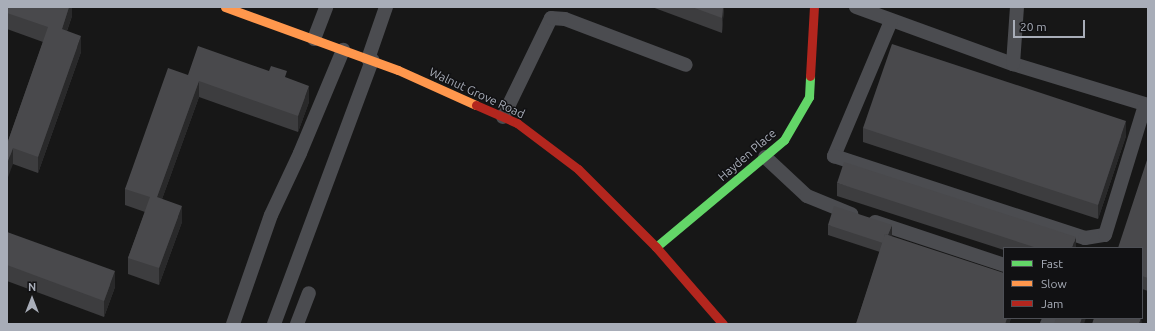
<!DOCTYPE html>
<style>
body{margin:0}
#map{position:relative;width:1155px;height:331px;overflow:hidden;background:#171717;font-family:Ubuntu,sans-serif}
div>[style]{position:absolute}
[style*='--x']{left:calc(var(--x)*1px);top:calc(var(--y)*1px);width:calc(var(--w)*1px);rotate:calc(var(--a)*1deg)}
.lane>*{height:14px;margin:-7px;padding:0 7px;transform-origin:7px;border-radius:7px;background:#4b4c50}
.fast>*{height:9px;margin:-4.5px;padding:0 4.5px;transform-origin:4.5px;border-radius:4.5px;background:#63d668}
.slow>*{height:9px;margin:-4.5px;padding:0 4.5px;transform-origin:4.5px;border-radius:4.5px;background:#ff974d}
.jam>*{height:9px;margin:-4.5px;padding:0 4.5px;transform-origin:4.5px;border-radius:4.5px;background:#b3261e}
.wall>*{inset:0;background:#3d3d3f}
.shaded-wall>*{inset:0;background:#29292a}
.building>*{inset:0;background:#49494c}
span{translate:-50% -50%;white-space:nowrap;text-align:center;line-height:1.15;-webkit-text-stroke:3px #111113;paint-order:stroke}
.street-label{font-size:12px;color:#a8adb8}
.frame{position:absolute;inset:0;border:8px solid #a8adb8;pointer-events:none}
.legend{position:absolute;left:1003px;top:247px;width:140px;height:72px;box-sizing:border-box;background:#111113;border:1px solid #4d4f55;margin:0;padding:5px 7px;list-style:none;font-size:12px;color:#a8adb8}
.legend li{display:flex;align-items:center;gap:8px;height:20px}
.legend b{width:20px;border:1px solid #4d4f55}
.north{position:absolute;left:12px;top:279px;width:40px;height:40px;-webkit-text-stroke:3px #111113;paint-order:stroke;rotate:0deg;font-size:11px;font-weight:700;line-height:16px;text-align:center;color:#a8adb8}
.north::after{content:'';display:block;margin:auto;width:14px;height:18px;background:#a8adb8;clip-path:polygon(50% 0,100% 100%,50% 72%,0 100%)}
.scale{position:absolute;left:1013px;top:20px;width:72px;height:18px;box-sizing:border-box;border:2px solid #a8adb8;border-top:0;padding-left:5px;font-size:12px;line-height:14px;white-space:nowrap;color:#a8adb8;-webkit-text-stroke:3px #111113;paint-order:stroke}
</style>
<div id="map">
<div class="lane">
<div style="--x:856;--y:7;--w:167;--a:20"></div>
<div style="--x:1013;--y:64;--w:141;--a:16.9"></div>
<div style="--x:891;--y:21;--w:147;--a:112.9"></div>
<div style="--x:834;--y:156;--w:264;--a:18.1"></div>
<div style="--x:1085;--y:238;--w:20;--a:-9"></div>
<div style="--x:1105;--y:235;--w:136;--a:-72.9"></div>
<div style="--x:314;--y:39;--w:34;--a:-69"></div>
<div style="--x:368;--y:59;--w:55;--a:-70.9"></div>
<div style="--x:1013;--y:64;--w:57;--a:-86"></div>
<div style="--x:503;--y:117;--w:110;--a:-64.1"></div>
<div style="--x:551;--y:18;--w:14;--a:4"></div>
<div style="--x:565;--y:19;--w:129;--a:20.8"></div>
<div style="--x:765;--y:157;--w:57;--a:42.9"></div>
<div style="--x:807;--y:196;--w:48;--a:22.2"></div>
<div style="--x:875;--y:222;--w:136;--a:18.4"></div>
<div style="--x:233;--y:324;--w:115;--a:-70.8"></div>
<div style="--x:271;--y:215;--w:68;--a:-64.9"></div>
<div style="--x:300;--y:153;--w:112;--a:-67.3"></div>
<div style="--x:274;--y:324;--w:282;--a:-69.6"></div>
<div style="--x:297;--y:324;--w:33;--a:-69"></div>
<div style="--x:1047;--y:324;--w:7;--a:-63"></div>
</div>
<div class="fast">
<div style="--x:656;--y:247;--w:167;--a:-39.9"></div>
<div style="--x:784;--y:140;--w:50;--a:-59.8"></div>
<div style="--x:809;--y:97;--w:21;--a:-87"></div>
</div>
<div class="slow">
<div style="--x:225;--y:7;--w:184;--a:20"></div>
<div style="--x:398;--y:70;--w:85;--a:24.2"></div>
</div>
<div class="jam">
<div style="--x:810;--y:76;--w:69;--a:-86.7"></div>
<div style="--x:476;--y:105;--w:45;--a:23.7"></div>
<div style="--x:517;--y:123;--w:76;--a:37"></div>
<div style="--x:578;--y:169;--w:110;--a:45"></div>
<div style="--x:656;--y:247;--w:102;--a:49"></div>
</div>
<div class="wall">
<div style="clip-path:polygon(7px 7px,72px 7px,72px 16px,67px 31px,81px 52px,38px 173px,13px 164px,7px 144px,43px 42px,7px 29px)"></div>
<div style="clip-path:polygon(652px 7px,724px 7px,722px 33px)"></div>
<div style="clip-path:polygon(188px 75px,287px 78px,309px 102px,298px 132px,199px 97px,162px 199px,182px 222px,159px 285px,128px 274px,128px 258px,145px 212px,125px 205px,125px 189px)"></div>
<div style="clip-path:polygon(863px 128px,1126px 136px,1098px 219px,863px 142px)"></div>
<div style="clip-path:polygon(1148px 157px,1148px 291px,1142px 289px,1142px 248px)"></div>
<div style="clip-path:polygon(837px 183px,1076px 248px,1004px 248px,1004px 250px,837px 196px)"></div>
<div style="clip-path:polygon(828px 225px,892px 235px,891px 236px,1004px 318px,1011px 318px,1009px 324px,856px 324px,880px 252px,828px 235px)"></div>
<div style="clip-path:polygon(7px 232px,115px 287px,104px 317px,7px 281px)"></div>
</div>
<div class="shaded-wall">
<div style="clip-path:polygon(69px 7px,72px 7px,72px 16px,62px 45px,62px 29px)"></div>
<div style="clip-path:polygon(723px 7px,724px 7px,722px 33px,722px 18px)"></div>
<div style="clip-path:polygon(81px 36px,81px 52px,38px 173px,38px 157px)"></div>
<div style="clip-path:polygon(199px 81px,199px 97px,157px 213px,157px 197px)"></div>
<div style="clip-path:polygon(309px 86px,309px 102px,298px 132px,298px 116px)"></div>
<div style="clip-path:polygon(1126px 121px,1126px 136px,1098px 219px,1098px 205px)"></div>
<div style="clip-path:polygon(13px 148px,13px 164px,7px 180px,7px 164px)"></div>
<div style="clip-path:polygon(182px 206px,182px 222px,159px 285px,159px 268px)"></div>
<div style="clip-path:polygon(892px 225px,892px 235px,884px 253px,884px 243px)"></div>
<div style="clip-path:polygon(1076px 237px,1076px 248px,1072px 248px)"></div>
<div style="clip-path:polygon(115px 271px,115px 287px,104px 317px,104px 301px)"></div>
<div style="clip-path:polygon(1007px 318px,1011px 318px,1009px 324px,1005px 324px)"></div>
<div style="clip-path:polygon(1082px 318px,1086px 318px,1084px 324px,1080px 324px)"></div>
<div style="clip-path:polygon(1141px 318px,1142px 324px,1139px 324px)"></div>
</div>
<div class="building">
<div style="clip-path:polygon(7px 7px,69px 7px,62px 29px,81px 36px,38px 157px,13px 148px,7px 164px,7px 144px,48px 27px,7px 13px)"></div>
<div style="clip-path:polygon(692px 7px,723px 7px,722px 18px)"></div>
<div style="clip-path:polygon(892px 44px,1126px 121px,1098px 205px,863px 128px)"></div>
<div style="clip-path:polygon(198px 46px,269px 71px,271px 66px,287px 71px,285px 77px,309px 86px,298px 116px,199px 81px,157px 197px,182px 206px,159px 268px,128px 258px,150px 197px,125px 189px,168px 68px,188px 75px)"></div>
<div style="clip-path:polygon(1148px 157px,1148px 278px,1142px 276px,1142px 248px,1118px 248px)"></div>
<div style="clip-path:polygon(844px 162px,1076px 237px,1072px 248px,1037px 248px,837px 183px)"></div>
<div style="clip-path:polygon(834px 206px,892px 225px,888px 235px,885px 234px,883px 243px,828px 225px)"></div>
<div style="clip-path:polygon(7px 232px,115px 271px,104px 301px,7px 265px)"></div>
<div style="clip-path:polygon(885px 234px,1004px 273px,1004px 318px,1007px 318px,1005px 324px,856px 324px)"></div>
<div style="clip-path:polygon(1056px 318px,1082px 318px,1080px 324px,1054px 324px)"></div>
<div style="clip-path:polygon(1094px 318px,1141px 318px,1139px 324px,1092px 324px)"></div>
</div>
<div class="street-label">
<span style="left:477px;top:93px;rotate:25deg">Walnut Grove Road</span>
<span style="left:747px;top:155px;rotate:-41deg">Hayden Place</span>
</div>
<div class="frame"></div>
<ul class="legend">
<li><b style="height:5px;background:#63d668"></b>Fast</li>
<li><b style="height:5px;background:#ff974d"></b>Slow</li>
<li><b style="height:5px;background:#b3261e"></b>Jam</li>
</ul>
<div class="north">N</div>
<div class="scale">20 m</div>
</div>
